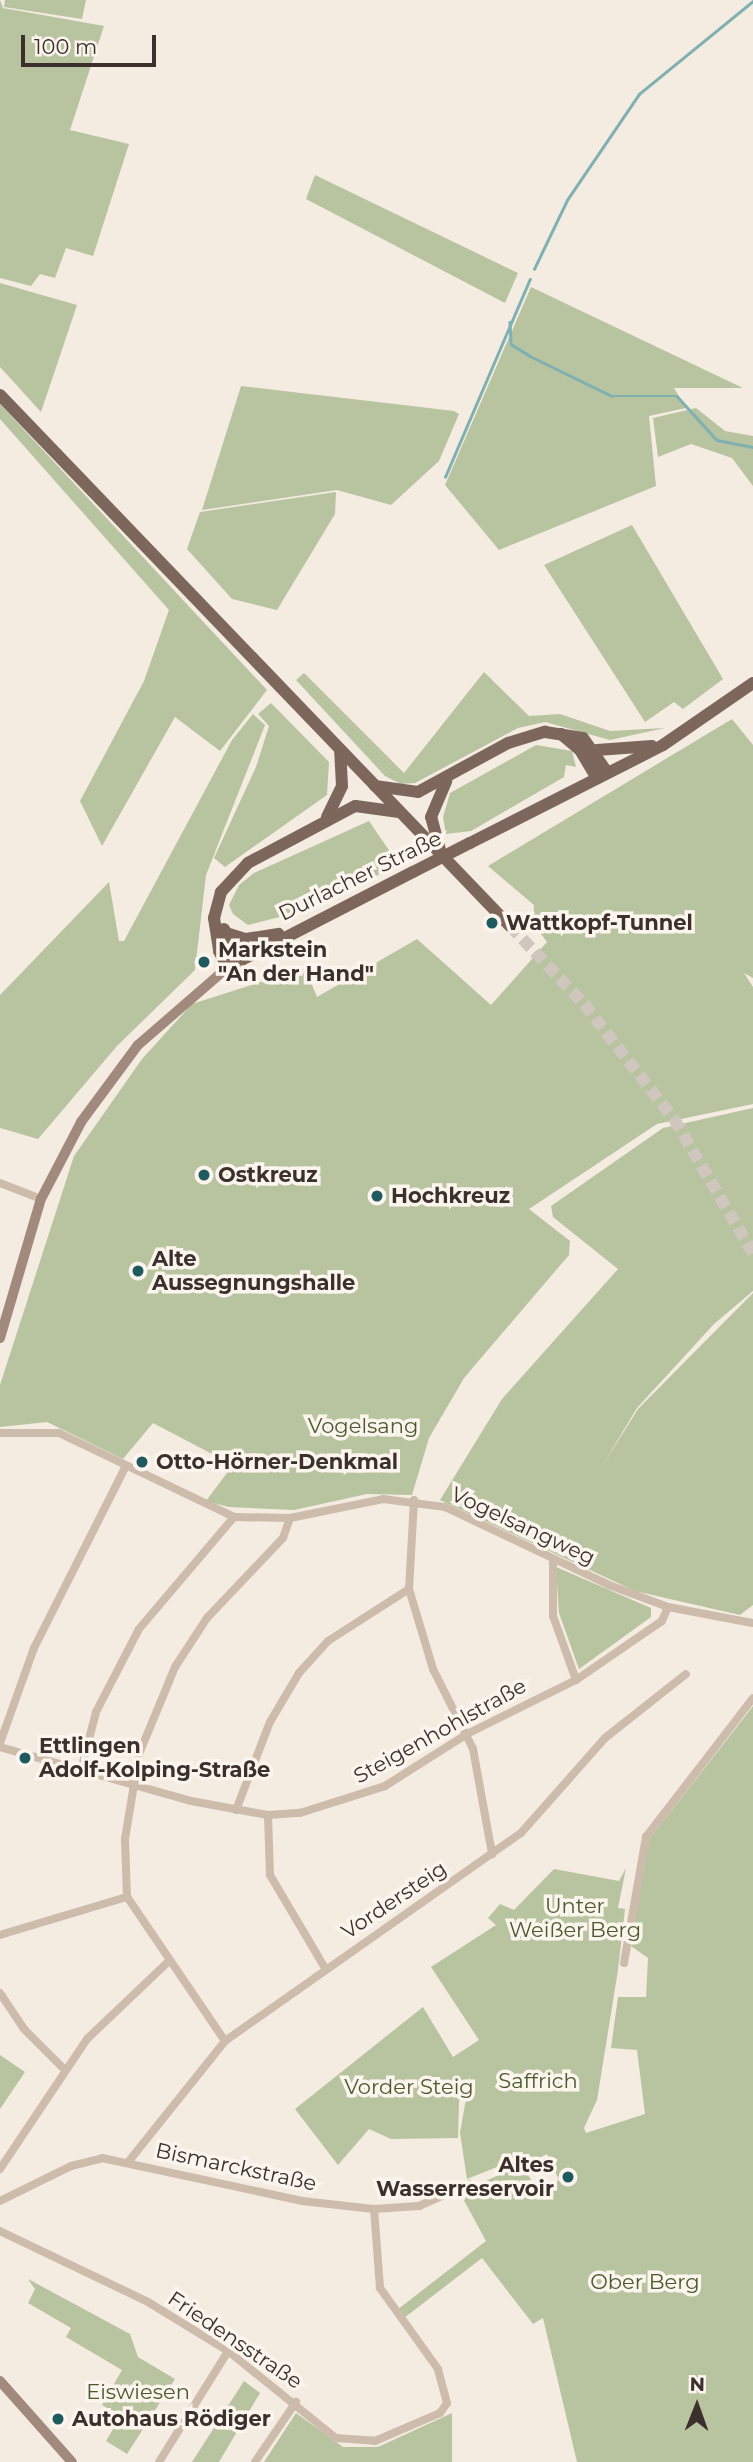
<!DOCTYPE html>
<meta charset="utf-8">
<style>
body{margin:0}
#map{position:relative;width:753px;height:2462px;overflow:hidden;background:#f4ebe1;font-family:Montserrat,sans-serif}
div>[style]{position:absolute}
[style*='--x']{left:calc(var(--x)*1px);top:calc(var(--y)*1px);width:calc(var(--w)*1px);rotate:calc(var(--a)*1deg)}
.green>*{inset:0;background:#b8c4a0}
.stream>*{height:2.5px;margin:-1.25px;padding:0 1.25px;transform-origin:1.25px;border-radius:1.25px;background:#7fb0b2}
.primary-tunnel>*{height:12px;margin-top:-6px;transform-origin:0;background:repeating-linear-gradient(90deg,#cfc6bd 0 12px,transparent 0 18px)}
.street>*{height:8px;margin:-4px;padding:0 4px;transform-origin:4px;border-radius:4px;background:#cdbbac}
.secondary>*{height:10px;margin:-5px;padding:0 5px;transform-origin:5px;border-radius:5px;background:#a18a7d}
.primary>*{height:12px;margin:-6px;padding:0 6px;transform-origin:6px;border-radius:6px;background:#7d675c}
.primary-bridge>*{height:12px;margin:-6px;padding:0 6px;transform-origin:6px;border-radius:6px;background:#7d675c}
.dots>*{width:19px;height:19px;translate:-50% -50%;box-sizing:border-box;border:4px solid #fbf5ee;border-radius:50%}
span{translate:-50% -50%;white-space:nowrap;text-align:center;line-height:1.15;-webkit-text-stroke:7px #fbf5ee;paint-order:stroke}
.street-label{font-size:21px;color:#3b302b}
.poi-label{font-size:21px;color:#3b302b;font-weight:700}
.left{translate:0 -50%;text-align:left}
.right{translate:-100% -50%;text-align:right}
.park-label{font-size:21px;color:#4a5a2e}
.north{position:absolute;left:662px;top:2371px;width:70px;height:70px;-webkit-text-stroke:5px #fbf5ee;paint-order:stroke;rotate:1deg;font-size:19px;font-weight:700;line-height:28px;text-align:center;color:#3b302b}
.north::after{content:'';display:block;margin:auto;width:24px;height:32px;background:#3b302b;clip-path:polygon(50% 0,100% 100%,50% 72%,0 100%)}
.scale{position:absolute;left:21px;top:35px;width:135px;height:32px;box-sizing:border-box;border:4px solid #3b302b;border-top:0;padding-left:9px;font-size:21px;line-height:24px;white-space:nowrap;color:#3b302b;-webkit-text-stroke:5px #fbf5ee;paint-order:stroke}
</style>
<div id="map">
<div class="green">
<div style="clip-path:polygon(0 0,3px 8px,104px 26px,70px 130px,129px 144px,93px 256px,66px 248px,55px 278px,40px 274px,31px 286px,0 278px)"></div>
<div style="clip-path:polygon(5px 0,86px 0,82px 19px,4px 7px)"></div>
<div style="clip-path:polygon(315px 175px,518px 273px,505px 303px,306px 199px)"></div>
<div style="clip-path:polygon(0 283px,77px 305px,41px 412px,0 367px)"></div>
<div style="clip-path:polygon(531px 287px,743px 388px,674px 388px,686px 408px,649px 416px,656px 486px,499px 550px,445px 485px)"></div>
<div style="clip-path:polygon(241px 386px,454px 411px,459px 414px,439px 461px,391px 505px,337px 490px,202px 510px)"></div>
<div style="clip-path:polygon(0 404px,267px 690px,220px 751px,175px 717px,102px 846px,80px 801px,144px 681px,169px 610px,0 419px)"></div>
<div style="clip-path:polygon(696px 408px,725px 431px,753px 436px,753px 486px,732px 458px,691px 444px,658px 457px,653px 418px)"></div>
<div style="clip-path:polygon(336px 492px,335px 514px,277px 610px,232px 599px,187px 549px,200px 512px)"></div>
<div style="clip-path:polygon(632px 525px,723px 679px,683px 709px,674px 702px,645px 722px,544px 565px)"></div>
<div style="clip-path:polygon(484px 672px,529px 716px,560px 714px,610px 731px,665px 728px,610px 740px,545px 722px,518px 728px,415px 783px,401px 784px,385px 776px,296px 680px,304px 673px,404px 773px)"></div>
<div style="clip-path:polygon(271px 703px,329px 762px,327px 795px,225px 867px,214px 858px,256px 767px,269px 726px,258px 714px)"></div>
<div style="clip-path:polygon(253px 714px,265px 725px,206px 875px,195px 970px,117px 1046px,38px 1139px,0 1128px,0 995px,109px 882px,119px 941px,124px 941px,232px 740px)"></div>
<div style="clip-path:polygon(732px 719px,753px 745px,753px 978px,744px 973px,753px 987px,753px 1104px,657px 1124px,529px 1209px,570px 1241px,569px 1255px,464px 1378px,429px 1438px,412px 1495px,367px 1494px,294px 1510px,229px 1507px,206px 1501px,233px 1465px,153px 1423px,123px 1459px,47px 1422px,0 1427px,0 1385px,74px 1156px,142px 1059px,192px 1004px,298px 970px,309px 977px,317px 997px,417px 939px,491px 1005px,547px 942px,533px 923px,534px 905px,488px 866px)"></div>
<div style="clip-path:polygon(536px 745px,572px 751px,576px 767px,566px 765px,564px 777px,471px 831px,446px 834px,443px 817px,450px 793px)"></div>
<div style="clip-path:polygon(369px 821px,399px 865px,299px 912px,248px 925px,233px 914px,229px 905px,239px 885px,254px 873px)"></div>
<div style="clip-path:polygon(753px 1108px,753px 1291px,714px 1324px,637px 1408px,601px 1468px,638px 1409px,753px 1293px,753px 1605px,740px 1615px,635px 1591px,440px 1500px,502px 1399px,618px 1269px,553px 1217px,551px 1206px,663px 1128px)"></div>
<div style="clip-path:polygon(556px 1567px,651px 1608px,651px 1617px,579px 1669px,559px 1613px)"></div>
<div style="clip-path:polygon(evenodd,753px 1706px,753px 2462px,577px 2462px,543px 2318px,533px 2324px,482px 2258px,404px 2318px,397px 2310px,486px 2241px,460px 2193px,520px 2165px,517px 2159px,467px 2179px,460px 2133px,470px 2076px,459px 2102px,458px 2138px,391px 2139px,369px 2129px,338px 2165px,295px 2109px,423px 2007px,453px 2057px,479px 2040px,431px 1967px,496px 1925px,488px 1918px,500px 1904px,514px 1910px,554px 1869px,619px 1881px,626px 1868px,618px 1908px,625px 1909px,618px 1970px,597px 2100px,584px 2128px,586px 2133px,645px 2114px,637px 2050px,611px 2048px,618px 1997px,646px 1997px,648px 1958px,631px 1946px,647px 1842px,753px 1706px,547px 2154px,559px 2180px,538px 2192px,523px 2166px,547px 2154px)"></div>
<div style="clip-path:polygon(0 2055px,25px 2072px,0 2109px)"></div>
<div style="clip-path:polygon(28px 2279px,130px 2334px,138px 2357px,175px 2379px,127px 2454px,106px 2441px,121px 2416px,102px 2405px,122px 2370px,66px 2337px,71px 2328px,28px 2303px,35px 2289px)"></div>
<div style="clip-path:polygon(244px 2381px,260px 2393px,219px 2462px,192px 2462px)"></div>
<div style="clip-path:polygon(296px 2413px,343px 2447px,378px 2447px,452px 2413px,452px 2462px,264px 2462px)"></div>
</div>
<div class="stream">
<div style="--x:534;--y:269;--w:76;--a:-64.4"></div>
<div style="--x:567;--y:200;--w:128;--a:-55.8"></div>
<div style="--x:639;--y:94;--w:147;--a:-39.2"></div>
<div style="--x:510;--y:322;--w:22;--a:87"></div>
<div style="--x:511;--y:344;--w:22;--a:32"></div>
<div style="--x:530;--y:356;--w:91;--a:26"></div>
<div style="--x:612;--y:396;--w:65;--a:0"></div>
<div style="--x:677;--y:396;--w:59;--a:47.7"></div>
<div style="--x:717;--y:440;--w:37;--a:11"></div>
<div style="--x:445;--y:477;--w:215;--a:-66.8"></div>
</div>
<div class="primary-tunnel">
<div style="--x:510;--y:926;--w:108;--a:46.5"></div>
<div style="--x:584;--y:1004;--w:146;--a:52"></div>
<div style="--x:674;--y:1119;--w:156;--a:59.5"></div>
</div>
<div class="street">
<div style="--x:0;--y:1183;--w:44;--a:21.3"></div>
<div style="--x:0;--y:1433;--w:59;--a:0"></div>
<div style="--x:59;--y:1433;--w:194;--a:25.6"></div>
<div style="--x:234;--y:1517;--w:56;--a:1"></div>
<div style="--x:290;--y:1518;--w:95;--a:-11.5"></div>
<div style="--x:383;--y:1499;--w:63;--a:7.4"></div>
<div style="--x:445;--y:1507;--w:182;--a:25.4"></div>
<div style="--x:609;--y:1585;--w:63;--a:20.4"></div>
<div style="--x:668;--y:1607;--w:86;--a:10.7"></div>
<div style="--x:414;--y:1500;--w:89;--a:93.2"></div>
<div style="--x:409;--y:1589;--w:84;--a:73.3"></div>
<div style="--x:433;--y:1669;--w:89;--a:63.4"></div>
<div style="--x:473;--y:1749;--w:107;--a:79.7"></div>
<div style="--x:553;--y:1559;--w:57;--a:90"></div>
<div style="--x:553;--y:1616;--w:68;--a:70.2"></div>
<div style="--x:0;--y:1743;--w:101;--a:-70.3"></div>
<div style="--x:34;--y:1648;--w:204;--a:-63.2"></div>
<div style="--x:0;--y:1747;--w:198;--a:15.8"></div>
<div style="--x:191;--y:1801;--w:78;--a:10.3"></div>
<div style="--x:268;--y:1815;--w:32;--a:-4"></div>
<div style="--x:300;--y:1813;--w:89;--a:-17.6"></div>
<div style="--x:385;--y:1786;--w:97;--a:-32.4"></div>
<div style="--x:467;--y:1734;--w:122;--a:-26.4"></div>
<div style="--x:576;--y:1680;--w:104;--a:-34.5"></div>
<div style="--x:662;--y:1621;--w:15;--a:-67"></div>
<div style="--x:81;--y:1770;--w:60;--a:-75.5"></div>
<div style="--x:96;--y:1712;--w:93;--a:-62.6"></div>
<div style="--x:139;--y:1629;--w:147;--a:-49.7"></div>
<div style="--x:236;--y:1810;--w:94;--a:-68.9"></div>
<div style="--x:270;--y:1722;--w:57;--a:-59.4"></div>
<div style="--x:299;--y:1673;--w:43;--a:-47.8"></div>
<div style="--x:328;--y:1641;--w:96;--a:-32.7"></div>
<div style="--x:268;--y:1815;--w:60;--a:88.1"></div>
<div style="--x:270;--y:1875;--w:108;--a:59.4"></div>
<div style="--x:0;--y:1935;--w:133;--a:-16.7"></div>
<div style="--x:624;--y:1963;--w:128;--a:-80.1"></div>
<div style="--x:646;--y:1837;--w:175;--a:-52.4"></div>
<div style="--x:0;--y:1993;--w:43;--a:56.3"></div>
<div style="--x:24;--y:2029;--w:58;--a:45"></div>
<div style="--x:225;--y:2041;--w:174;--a:-124.2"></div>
<div style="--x:127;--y:1897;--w:58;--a:-92"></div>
<div style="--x:125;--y:1839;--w:86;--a:-80.6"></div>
<div style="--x:139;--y:1754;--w:94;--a:-67.5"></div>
<div style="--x:175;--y:1667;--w:59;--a:-56.9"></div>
<div style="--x:207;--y:1618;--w:110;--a:-46.5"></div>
<div style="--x:283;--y:1538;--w:21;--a:-71"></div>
<div style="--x:129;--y:2161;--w:154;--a:-51.3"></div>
<div style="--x:225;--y:2041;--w:362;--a:-35.1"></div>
<div style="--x:521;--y:1833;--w:127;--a:-48.5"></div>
<div style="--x:605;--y:1738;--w:103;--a:-38.3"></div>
<div style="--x:0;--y:2169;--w:156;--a:-56.2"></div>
<div style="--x:87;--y:2039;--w:113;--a:-43.6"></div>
<div style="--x:0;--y:2201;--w:79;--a:-26.2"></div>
<div style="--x:71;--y:2166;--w:32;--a:-14"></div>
<div style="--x:102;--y:2158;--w:205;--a:12.1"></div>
<div style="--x:302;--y:2201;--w:72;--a:6.3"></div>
<div style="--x:374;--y:2209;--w:45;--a:-3.8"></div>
<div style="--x:419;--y:2206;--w:55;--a:-23.7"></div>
<div style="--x:0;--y:2231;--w:164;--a:25.6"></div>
<div style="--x:148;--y:2302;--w:94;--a:31.5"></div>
<div style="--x:228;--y:2351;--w:139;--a:38.9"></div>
<div style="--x:336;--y:2438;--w:39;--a:4"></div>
<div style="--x:375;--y:2441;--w:71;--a:-23.3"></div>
<div style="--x:440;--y:2413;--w:12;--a:-55"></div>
<div style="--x:447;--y:2403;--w:35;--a:-105"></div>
<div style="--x:438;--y:2369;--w:100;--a:-125.6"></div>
<div style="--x:380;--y:2288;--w:79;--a:-94.3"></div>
<div style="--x:159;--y:2462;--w:131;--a:-58.1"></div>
<div style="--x:255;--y:2462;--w:73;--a:-55.7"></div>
</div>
<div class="secondary">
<div style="--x:0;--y:1338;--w:145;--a:-73.6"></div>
<div style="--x:41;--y:1199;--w:87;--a:-62.5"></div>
<div style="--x:81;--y:1122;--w:96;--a:-53.5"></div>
<div style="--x:138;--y:1045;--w:119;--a:-40.9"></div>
<div style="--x:0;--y:2381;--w:108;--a:48.4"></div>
</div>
<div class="primary">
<div style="--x:0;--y:395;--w:736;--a:46.16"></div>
<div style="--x:561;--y:734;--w:25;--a:40"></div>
<div style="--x:580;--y:750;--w:33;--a:59"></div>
<div style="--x:597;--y:750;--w:55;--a:-4.2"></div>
<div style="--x:375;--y:786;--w:43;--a:7.9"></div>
<div style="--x:418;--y:792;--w:102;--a:-28.6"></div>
<div style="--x:508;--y:743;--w:39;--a:-17"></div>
<div style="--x:545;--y:732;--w:38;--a:9"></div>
<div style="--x:583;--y:738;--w:42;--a:54.8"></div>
<div style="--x:399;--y:812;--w:44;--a:-172.2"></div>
<div style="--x:355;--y:806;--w:121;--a:152"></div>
<div style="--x:248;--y:863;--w:40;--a:133"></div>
<div style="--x:221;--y:892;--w:27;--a:105"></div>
<div style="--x:214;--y:918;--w:33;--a:81"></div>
<div style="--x:219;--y:951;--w:18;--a:61"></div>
<div style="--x:228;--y:967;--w:208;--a:-27.2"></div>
<div style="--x:327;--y:817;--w:34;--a:-64"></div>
<div style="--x:342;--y:786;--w:36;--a:-93"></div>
<div style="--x:470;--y:843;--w:216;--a:-26.9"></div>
<div style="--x:663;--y:745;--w:109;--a:-34.6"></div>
<div style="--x:440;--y:850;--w:34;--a:-105"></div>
<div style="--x:431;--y:817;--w:39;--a:-67"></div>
<div style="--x:224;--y:929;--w:34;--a:66"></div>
<div style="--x:226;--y:933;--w:21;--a:17"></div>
<div style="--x:246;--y:939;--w:33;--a:-9"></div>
</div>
<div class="primary-bridge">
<div style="--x:413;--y:872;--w:64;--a:-27"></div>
</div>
<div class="dots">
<div style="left:492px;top:923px;background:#1f5a5e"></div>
<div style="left:204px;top:962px;background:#1f5a5e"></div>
<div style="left:204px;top:1175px;background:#1f5a5e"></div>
<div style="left:377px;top:1196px;background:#1f5a5e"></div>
<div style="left:138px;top:1271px;background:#1f5a5e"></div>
<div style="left:142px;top:1462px;background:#1f5a5e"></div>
<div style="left:25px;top:1758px;background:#1f5a5e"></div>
<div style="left:568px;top:2177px;background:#1f5a5e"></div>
<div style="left:58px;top:2419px;background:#1f5a5e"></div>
</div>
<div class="street-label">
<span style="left:360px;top:876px;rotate:-26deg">Durlacher Straße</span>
<span style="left:523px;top:1526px;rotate:25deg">Vogelsangweg</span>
<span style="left:440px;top:1731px;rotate:-29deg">Steigenhohlstraße</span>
<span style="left:394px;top:1900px;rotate:-34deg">Vordersteig</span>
<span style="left:236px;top:2167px;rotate:12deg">Bismarckstraße</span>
<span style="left:235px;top:2340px;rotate:34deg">Friedensstraße</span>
</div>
<div class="poi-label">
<span class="left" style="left:506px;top:923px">Wattkopf-Tunnel</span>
<span class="left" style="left:218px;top:962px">Markstein<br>"An der Hand"</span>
<span class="left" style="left:218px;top:1175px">Ostkreuz</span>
<span class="left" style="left:391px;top:1196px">Hochkreuz</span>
<span class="left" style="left:152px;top:1271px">Alte<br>Aussegnungshalle</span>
<span class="left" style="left:156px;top:1462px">Otto-Hörner-Denkmal</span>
<span class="left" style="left:39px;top:1758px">Ettlingen<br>Adolf-Kolping-Straße</span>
<span class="right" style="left:554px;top:2177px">Altes<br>Wasserreservoir</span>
<span class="left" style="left:72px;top:2419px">Autohaus Rödiger</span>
</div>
<div class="park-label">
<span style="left:363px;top:1426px">Vogelsang</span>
<span style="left:575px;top:1918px">Unter<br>Weißer Berg</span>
<span style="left:538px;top:2081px">Saffrich</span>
<span style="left:409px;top:2087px">Vorder Steig</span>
<span style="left:645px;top:2282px">Ober Berg</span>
<span style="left:138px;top:2392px">Eiswiesen</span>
</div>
<div class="north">N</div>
<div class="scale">100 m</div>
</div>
